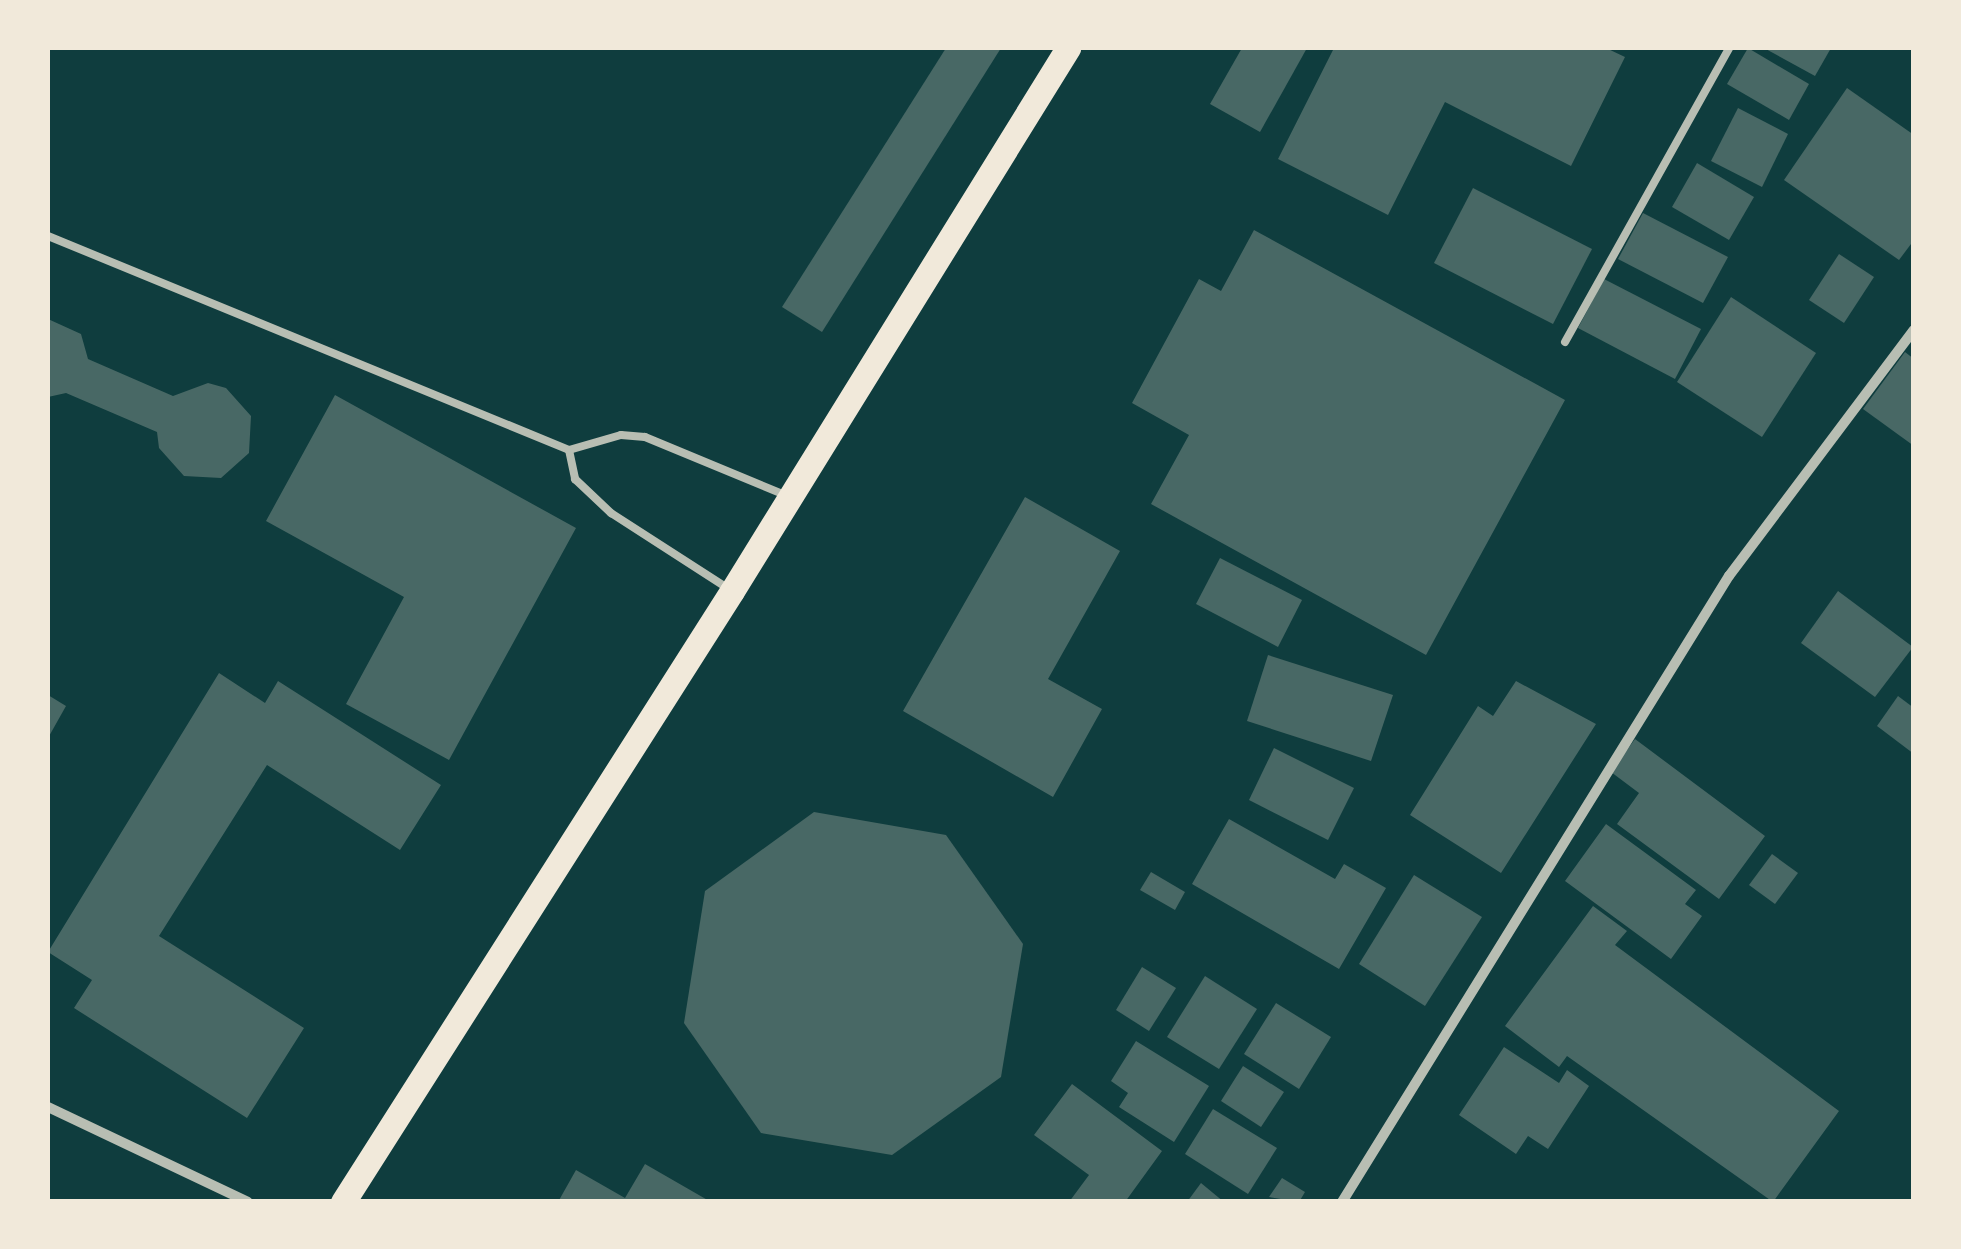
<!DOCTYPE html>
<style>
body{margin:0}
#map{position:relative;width:1961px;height:1249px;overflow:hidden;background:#0f3d3e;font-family:Cabin,sans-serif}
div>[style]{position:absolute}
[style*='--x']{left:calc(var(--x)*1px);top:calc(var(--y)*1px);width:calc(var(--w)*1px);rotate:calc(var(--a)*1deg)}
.building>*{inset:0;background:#486865}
.service>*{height:8px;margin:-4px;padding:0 4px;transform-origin:4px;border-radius:4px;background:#b8beb3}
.minor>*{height:10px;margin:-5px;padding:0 5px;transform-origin:5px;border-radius:5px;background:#b8beb3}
.primary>*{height:25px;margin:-12.5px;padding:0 12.5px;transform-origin:12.5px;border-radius:12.5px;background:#f1e9da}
span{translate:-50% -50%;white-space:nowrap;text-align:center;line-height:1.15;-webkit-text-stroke:10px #f1e9da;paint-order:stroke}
.frame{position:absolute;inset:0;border:50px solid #f1e9da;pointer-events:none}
</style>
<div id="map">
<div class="building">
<div style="clip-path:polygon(946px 48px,1001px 48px,822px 332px,782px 307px)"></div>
<div style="clip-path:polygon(1242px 48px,1307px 48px,1260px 132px,1210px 104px)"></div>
<div style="clip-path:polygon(1334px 48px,1606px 48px,1625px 57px,1571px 166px,1445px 102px,1388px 215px,1278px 159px)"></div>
<div style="clip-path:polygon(1748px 48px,1809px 84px,1789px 120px,1727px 84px)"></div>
<div style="clip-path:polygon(1764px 48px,1831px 48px,1815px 76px)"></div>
<div style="clip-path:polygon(1847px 88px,1914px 135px,1914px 240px,1899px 260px,1784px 180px)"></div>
<div style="clip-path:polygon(1738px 108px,1788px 134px,1762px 187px,1711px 161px)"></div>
<div style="clip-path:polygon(1697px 163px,1754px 197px,1729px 240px,1672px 207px)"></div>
<div style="clip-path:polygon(1473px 188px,1592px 249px,1553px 324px,1434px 263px)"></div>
<div style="clip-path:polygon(1643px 213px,1728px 257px,1703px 303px,1618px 259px)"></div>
<div style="clip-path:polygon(1254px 230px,1565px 400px,1426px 655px,1151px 504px,1189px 435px,1132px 403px,1199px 279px,1221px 291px)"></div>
<div style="clip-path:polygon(1839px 254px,1874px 277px,1844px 323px,1809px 300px)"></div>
<div style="clip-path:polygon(1604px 279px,1701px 329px,1675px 379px,1578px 328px)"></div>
<div style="clip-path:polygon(1731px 297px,1816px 353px,1762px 437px,1677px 382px)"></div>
<div style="clip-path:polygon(48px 319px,81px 334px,88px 359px,173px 396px,208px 383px,226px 388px,251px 416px,249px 453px,221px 478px,184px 476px,159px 448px,157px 432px,66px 393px,48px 397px)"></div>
<div style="clip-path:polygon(1905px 352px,1914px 359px,1914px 446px,1863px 409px)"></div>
<div style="clip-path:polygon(335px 395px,576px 528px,449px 760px,346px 704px,404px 597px,266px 521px)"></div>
<div style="clip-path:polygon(1025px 497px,1120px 551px,1048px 679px,1102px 709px,1053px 797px,903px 711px)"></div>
<div style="clip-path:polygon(1220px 558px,1302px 600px,1278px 647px,1196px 604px)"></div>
<div style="clip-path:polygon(1838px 591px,1913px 647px,1875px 697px,1801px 643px)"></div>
<div style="clip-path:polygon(1268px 655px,1393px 695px,1371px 761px,1247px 721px)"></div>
<div style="clip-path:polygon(219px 673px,265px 703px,278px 681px,441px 785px,400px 850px,267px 765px,159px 936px,304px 1028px,247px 1118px,74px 1008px,92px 980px,48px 952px)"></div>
<div style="clip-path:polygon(1516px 681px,1596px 724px,1501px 873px,1410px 815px,1478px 706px,1493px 716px)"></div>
<div style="clip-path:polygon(48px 695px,66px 706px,48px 738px)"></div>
<div style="clip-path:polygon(1898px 696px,1914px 708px,1914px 754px,1877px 726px)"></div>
<div style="clip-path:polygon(1635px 739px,1765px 836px,1719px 899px,1617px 824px,1639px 793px,1611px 772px)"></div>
<div style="clip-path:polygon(1274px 748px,1354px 788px,1328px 840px,1249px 800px)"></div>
<div style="clip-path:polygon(814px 812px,946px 835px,1023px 944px,1001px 1077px,892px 1155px,761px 1133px,684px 1023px,705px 891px)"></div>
<div style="clip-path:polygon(1229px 819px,1335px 879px,1344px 864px,1386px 888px,1339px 969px,1192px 884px)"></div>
<div style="clip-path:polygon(1606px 824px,1696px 890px,1685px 904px,1702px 916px,1671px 959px,1565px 881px)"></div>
<div style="clip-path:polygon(1772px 854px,1798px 873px,1775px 904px,1749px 885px)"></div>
<div style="clip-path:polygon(1151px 872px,1185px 892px,1175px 910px,1140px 890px)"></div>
<div style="clip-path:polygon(1414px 875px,1482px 917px,1425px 1006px,1359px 964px)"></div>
<div style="clip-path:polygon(1593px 906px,1627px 931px,1615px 945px,1839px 1111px,1773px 1202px,1567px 1056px,1559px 1067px,1505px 1026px)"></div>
<div style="clip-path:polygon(1142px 967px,1176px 988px,1149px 1031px,1116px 1010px)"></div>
<div style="clip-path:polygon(1205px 976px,1257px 1009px,1219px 1069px,1167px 1037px)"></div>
<div style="clip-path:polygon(1276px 1003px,1331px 1037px,1299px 1089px,1244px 1054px)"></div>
<div style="clip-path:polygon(1136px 1041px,1209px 1086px,1174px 1142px,1119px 1107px,1128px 1093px,1111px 1081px)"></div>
<div style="clip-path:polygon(1504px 1047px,1559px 1083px,1567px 1070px,1589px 1086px,1548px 1149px,1528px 1136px,1516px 1154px,1459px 1115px)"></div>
<div style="clip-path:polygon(1243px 1066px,1284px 1092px,1261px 1127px,1221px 1101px)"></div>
<div style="clip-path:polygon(1072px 1084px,1162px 1151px,1125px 1202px,1069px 1202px,1089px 1175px,1034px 1135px)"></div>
<div style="clip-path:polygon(1213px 1109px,1277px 1148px,1248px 1194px,1185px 1154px)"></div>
<div style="clip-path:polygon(645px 1164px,711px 1202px,558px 1202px,576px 1170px,625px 1198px)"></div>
<div style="clip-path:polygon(1282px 1178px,1305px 1192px,1299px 1202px,1269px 1197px)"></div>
<div style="clip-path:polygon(1201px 1183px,1224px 1202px,1187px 1202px)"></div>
</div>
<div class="service">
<div style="--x:48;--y:236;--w:563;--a:22.33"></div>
<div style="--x:569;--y:450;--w:54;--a:-16.1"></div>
<div style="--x:621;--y:435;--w:24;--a:5"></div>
<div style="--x:645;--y:437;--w:152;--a:22.5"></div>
<div style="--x:1565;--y:342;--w:337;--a:-60.8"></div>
<div style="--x:569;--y:450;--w:30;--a:78"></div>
<div style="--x:575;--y:479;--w:50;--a:43.4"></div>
<div style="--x:611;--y:513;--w:140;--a:32.8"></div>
</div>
<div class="minor">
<div style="--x:48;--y:1107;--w:221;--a:25.4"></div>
<div style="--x:1342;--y:1202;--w:736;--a:-58.28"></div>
<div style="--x:1729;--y:576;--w:308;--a:-53.1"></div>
</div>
<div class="primary">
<div style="--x:343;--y:1202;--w:724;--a:-57.52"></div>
<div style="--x:732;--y:591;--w:639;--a:-58.25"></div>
</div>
<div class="frame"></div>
</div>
